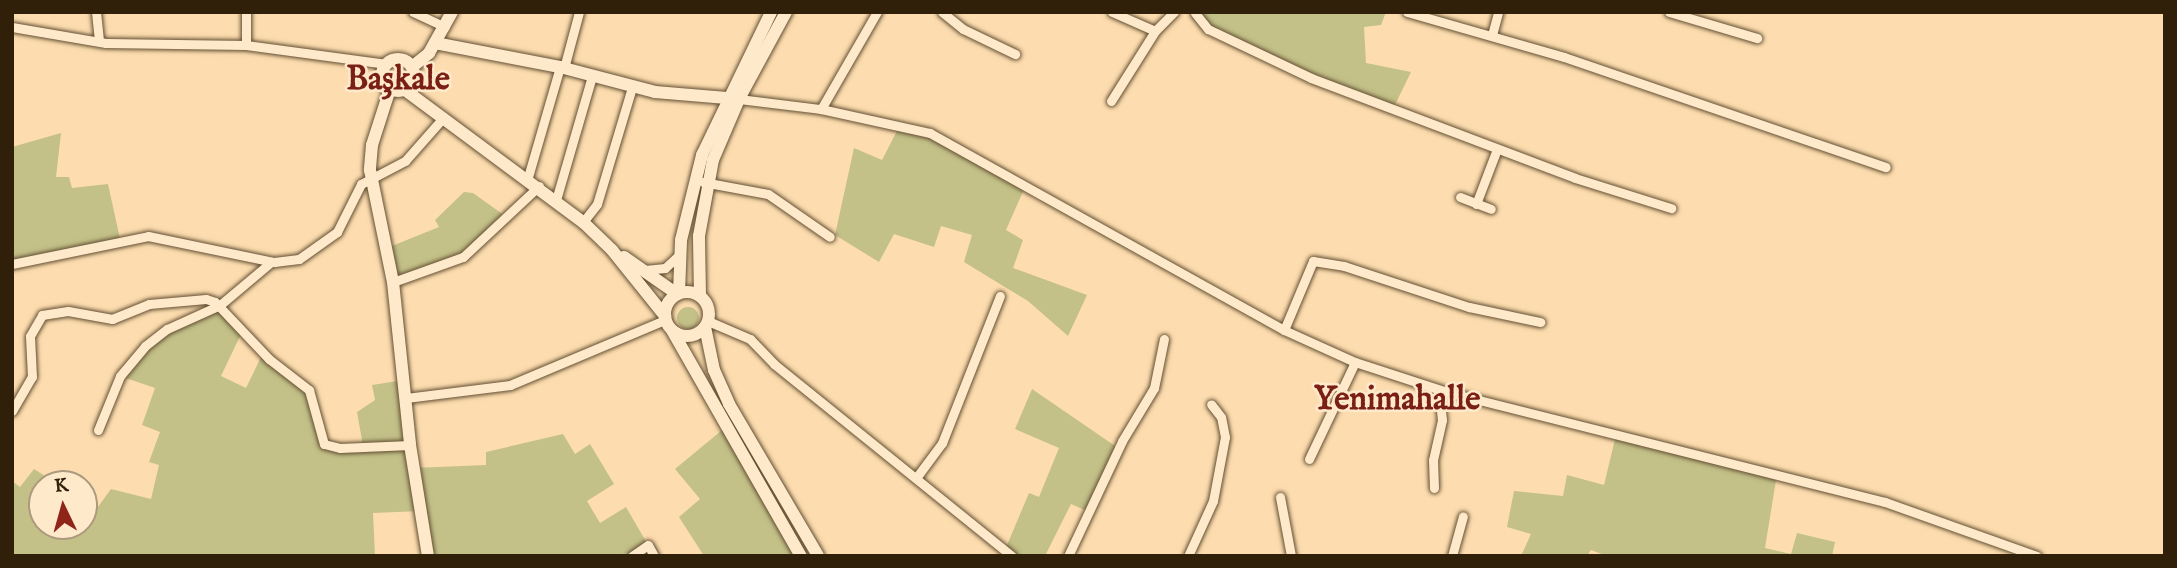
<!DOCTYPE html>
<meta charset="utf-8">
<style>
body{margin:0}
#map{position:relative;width:2177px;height:568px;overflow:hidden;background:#fdddaf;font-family:"IM FELL English",serif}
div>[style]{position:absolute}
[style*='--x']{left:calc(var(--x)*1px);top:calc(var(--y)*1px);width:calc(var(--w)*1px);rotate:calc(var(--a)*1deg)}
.green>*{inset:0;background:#c3c088}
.round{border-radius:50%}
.roads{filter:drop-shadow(0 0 2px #634f33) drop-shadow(0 0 2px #634f33)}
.street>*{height:9px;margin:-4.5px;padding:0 4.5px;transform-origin:4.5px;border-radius:4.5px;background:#fee9cb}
.secondary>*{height:12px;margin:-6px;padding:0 6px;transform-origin:6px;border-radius:6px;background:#fee9cb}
.secondary>.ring{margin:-6px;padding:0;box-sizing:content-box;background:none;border:12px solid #fee9cb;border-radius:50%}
span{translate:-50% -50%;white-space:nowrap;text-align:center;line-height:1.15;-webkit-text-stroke:5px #fee9cb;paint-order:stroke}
.district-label{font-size:33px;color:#7a1f14;font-weight:700}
.frame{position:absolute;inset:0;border:14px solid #30200a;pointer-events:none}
.north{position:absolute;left:28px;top:470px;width:70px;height:70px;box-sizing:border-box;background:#fee9cb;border:2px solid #ac997e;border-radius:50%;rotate:355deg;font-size:19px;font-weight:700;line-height:28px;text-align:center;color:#30200a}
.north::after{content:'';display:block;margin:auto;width:24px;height:32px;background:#8f2418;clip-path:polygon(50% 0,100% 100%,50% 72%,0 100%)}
</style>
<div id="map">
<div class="green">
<div style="clip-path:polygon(1198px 12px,1386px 12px,1381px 25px,1364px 27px,1366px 63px,1411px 72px,1392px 111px,1208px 29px)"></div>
<div style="clip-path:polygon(900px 125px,930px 133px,1025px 187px,1006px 230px,1023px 240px,1013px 268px,1087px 295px,1068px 336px,1028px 301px,964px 262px,972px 235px,941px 226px,934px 247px,894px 234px,879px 262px,835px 235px,854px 148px,882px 160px)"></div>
<div style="clip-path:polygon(61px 133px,56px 177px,69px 177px,72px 188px,108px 184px,120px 239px,12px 264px,12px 147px)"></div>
<div style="clip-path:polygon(464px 192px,473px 193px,508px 218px,463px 257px,393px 282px,387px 248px,439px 227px,435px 220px)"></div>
<div style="clip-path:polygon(218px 306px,242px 332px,221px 376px,246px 388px,263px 353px,305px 386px,324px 444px,363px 446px,357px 412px,375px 400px,372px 385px,404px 380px,413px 468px,486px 465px,486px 452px,563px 434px,575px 454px,590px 444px,614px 484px,587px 501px,600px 523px,626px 507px,648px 545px,632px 556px,428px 556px,420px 511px,373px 513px,375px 556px,12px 556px,12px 481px,20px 487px,34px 469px,58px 484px,42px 484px,42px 526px,84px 526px,111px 489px,151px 499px,159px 465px,149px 462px,160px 432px,142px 425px,155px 388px,120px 376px,145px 346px)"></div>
<div class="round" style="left:677px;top:307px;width:22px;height:22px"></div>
<div style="clip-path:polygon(1032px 389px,1118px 448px,1089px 512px,1071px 504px,1045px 556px,1012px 556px,1005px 550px,1029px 493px,1039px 497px,1059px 448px,1015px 429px)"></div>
<div style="clip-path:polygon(727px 426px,796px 556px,704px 556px,679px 517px,700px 499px,675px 469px)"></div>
<div style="clip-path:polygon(1616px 435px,1777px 474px,1765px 548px,1791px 554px,1797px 533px,1835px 542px,1832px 556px,1607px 556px,1591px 550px,1587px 556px,1521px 556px,1531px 534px,1507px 527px,1514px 491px,1563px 496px,1567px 475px,1604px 485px)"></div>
</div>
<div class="roads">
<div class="street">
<div style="--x:96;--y:12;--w:30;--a:84"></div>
<div style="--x:246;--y:12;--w:33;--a:90"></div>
<div style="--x:413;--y:12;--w:35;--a:25"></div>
<div style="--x:942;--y:12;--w:27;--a:39"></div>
<div style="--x:963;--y:29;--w:58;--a:25.7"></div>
<div style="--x:1112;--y:12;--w:47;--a:23.8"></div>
<div style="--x:1407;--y:12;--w:163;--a:16"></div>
<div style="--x:1564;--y:57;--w:340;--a:18.9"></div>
<div style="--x:1669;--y:12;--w:92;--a:16.5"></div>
<div style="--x:1195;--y:13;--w:21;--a:51"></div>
<div style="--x:1208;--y:29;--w:114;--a:25.4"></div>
<div style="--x:1311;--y:78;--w:282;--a:20.7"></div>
<div style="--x:1575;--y:178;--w:101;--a:17.4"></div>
<div style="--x:12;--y:27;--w:95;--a:9.7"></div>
<div style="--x:106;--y:43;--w:140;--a:0.8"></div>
<div style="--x:246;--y:45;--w:142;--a:7.7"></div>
<div style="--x:1492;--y:35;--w:24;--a:-75"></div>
<div style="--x:564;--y:68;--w:58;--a:-75"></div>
<div style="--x:739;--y:99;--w:83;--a:7"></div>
<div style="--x:821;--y:109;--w:112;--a:12.4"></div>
<div style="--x:930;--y:133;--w:405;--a:29.1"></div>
<div style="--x:1284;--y:330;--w:78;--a:24.3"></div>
<div style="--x:1355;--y:362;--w:97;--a:18.1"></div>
<div style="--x:1447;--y:392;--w:452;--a:14.1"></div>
<div style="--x:1885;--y:502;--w:161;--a:19.6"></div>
<div style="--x:1111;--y:101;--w:83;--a:-57.8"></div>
<div style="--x:1155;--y:31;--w:27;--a:-45"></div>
<div style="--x:821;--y:109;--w:112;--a:-60"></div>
<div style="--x:528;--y:177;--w:115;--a:-73.8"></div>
<div style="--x:703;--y:182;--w:66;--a:10.5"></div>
<div style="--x:768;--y:194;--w:75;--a:34.7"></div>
<div style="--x:1460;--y:197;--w:33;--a:21"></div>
<div style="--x:556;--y:200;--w:129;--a:-73.8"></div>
<div style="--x:1476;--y:204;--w:59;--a:-69.1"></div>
<div style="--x:583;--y:222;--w:23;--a:-52"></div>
<div style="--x:597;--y:204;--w:122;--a:-73.3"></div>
<div style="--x:12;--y:264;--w:139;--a:-11.6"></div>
<div style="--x:148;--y:236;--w:129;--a:11.7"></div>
<div style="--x:274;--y:262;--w:25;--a:-7"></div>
<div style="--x:299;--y:259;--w:47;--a:-35.4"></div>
<div style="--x:337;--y:232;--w:54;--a:-63.4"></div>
<div style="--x:361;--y:184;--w:50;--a:-27.6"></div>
<div style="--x:405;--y:161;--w:56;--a:-48.6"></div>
<div style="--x:645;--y:270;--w:20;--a:-6"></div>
<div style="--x:665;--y:268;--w:18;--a:-43"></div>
<div style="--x:393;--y:282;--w:74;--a:-19.7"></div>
<div style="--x:463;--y:257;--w:104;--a:-43.1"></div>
<div style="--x:708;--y:321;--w:46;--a:23.2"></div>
<div style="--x:750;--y:339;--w:35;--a:46"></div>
<div style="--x:774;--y:364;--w:306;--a:38.9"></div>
<div style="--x:1284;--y:330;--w:75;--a:-67.2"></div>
<div style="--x:1313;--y:261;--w:31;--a:9"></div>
<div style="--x:1344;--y:266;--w:132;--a:18.2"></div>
<div style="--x:1469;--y:307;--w:73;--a:11.9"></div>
<div style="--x:406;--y:398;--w:105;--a:-7.1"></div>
<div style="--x:510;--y:385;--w:168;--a:-22.8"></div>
<div style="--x:12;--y:411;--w:39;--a:-60"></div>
<div style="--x:32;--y:377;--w:41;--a:-92.8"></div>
<div style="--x:30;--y:336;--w:24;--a:-60"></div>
<div style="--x:42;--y:315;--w:26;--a:-9"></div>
<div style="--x:68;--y:311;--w:45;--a:10.3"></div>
<div style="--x:112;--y:319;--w:40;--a:-22"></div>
<div style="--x:149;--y:304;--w:57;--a:-5"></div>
<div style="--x:206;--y:299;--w:9;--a:18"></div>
<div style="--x:215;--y:302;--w:79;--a:46.5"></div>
<div style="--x:269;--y:359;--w:51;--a:37.8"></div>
<div style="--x:309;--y:390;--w:56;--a:74.5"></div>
<div style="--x:324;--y:444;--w:16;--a:14"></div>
<div style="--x:340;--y:448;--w:70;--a:-2.5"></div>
<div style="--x:98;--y:430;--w:58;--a:-67.8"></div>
<div style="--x:120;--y:376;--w:39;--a:-50"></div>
<div style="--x:145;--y:346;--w:28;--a:-38"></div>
<div style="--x:167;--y:329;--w:58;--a:-24.4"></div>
<div style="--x:220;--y:305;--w:67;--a:-40.1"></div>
<div style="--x:1309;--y:459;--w:107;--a:-64.6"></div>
<div style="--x:916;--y:478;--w:44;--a:-53.4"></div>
<div style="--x:942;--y:443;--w:158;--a:-68.5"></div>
<div style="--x:1434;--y:488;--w:28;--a:-92"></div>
<div style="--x:1433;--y:460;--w:41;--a:-77.3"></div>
<div style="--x:1442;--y:420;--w:30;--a:-96"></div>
<div style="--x:1280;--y:497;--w:60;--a:79.4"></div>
<div style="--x:632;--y:556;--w:19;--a:-35"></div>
<div style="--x:648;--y:545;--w:13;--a:61"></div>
<div style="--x:1068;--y:556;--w:127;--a:-64.8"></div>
<div style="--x:1122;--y:441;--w:62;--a:-58.9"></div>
<div style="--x:1154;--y:388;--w:50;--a:-78.5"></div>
<div style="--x:1188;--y:556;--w:60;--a:-65.6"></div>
<div style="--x:1213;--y:501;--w:65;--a:-79.4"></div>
<div style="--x:1225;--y:437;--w:20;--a:-101"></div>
<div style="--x:1221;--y:417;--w:16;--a:-128"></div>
<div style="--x:1452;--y:556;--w:41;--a:-74.6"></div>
</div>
<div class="secondary">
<div style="--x:435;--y:43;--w:127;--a:10.9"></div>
<div style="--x:560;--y:67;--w:98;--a:14.7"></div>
<div style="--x:655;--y:92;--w:84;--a:4.8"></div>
<div class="ring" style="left:382px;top:59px;width:20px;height:20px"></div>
<div style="--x:412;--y:67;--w:22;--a:-39"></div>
<div style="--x:429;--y:53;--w:47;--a:-60.7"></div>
<div style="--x:390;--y:89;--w:59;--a:107.8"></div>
<div style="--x:372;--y:145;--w:25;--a:95"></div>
<div style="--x:370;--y:170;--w:114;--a:78.4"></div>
<div style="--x:393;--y:282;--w:164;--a:84"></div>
<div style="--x:410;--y:445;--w:112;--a:80.8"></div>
<div style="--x:405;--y:90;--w:222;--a:36.6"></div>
<div style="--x:583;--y:222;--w:40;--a:44"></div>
<div style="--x:612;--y:250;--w:85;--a:51.2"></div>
<div style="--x:624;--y:257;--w:65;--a:34.9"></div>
<div class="ring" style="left:665px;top:292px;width:32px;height:32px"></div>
<div style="--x:679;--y:293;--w:53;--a:-87.8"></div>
<div style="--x:681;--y:240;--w:88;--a:-76.1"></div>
<div style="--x:702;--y:155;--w:159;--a:-64.2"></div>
<div style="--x:700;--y:296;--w:60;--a:-91"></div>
<div style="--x:699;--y:236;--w:77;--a:-79.6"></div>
<div style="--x:713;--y:160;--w:66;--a:-66.9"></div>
<div style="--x:739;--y:99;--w:99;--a:-61.6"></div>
<div style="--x:705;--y:327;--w:44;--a:78.2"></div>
<div style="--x:714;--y:370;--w:37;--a:66"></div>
<div style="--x:729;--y:404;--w:176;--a:59.6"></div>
<div style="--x:673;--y:332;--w:258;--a:60.3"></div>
</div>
</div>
<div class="district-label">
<span style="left:398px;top:81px">Başkale</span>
<span style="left:1397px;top:401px">Yenimahalle</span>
</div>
<div class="frame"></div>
<div class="north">K</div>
</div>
